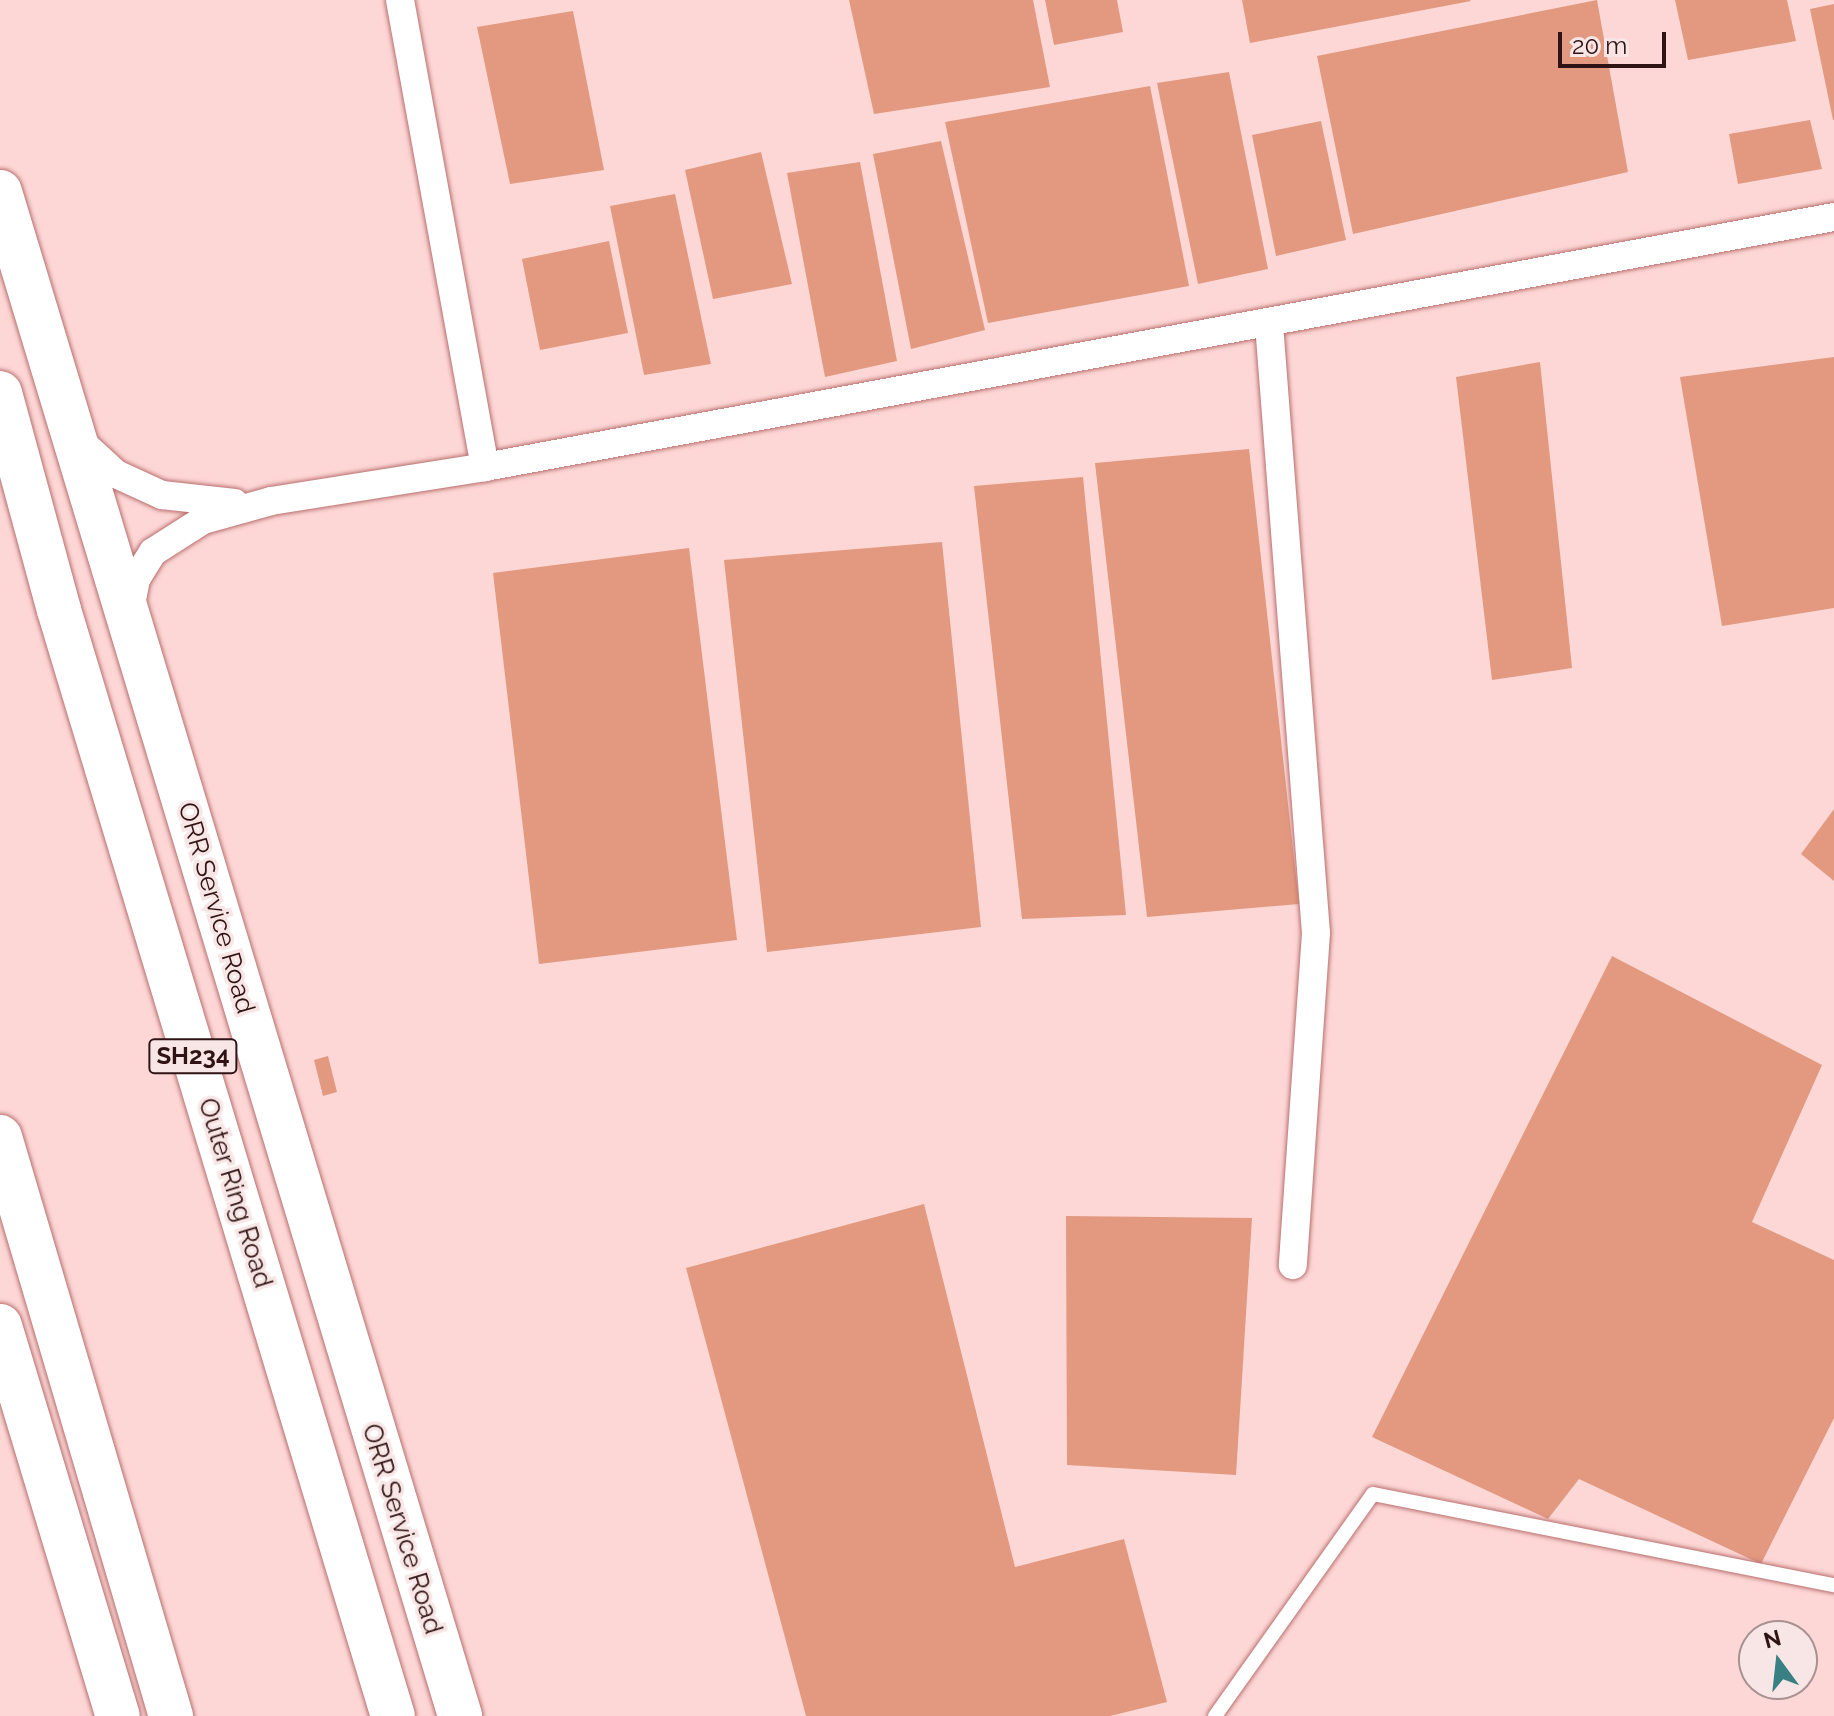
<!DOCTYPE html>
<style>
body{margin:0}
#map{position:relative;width:1834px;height:1716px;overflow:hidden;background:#f7e6e5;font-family:Raleway,sans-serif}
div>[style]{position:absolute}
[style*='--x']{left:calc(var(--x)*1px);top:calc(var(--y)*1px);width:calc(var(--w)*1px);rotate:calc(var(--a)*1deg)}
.built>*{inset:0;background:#fdd7d6}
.building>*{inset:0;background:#e2997f}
.roads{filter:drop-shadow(0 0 2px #b96f6e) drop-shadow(0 0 2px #b96f6e)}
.lane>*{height:14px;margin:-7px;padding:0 7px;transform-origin:7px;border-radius:7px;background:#fff}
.street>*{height:28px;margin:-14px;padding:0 14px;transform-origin:14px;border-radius:14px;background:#fff}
.primary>*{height:44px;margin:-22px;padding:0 22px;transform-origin:22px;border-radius:22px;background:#fff}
.highway>*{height:44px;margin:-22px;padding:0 22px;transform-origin:22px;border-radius:22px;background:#fff}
span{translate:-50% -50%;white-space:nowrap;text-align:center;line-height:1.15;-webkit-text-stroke:7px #f7e6e5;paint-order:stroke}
.shield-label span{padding:2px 6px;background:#f7e6e5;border:2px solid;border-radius:6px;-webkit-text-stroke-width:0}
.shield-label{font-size:24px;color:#301314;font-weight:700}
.street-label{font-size:26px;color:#301314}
.north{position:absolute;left:1738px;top:1620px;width:80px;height:80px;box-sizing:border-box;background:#f7e6e5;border:2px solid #a79291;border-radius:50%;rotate:345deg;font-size:22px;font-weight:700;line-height:32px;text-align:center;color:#301314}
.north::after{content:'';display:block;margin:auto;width:28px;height:36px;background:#388084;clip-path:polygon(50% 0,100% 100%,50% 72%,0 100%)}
.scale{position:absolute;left:1558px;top:32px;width:108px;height:36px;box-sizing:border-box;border:4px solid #301314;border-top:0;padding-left:10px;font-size:24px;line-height:28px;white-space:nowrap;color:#301314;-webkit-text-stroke:6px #f7e6e5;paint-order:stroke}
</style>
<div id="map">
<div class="built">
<div style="clip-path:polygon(evenodd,0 0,1834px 0,1834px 1716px,0 1716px,0 0,1754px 1636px,1802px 1636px,1802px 1684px,1754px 1684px,1754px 1636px)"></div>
</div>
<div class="building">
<div style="clip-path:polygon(849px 0,1033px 0,1050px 87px,874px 114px)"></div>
<div style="clip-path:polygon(1045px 0,1117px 0,1123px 32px,1054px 45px)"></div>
<div style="clip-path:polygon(1242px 0,1470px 0,1471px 1px,1250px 43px)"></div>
<div style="clip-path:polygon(1597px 0,1628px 172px,1353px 234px,1317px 56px)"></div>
<div style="clip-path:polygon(1675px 0,1787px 0,1796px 41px,1688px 60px)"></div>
<div style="clip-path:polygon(1834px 4px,1834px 120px,1833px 120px,1810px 9px)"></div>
<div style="clip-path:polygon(573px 11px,604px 170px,510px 184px,477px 27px)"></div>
<div style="clip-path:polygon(1229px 72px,1268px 269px,1198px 284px,1157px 83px)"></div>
<div style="clip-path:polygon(1150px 86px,1189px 286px,988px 323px,945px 122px)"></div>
<div style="clip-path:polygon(1810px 120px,1822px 169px,1738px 184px,1729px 134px)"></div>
<div style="clip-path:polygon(1321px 121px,1346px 240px,1276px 256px,1252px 135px)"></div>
<div style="clip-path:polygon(941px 141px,985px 330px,911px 349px,873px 154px)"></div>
<div style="clip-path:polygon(761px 152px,792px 284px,713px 299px,685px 170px)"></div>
<div style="clip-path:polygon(860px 162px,897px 361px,825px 377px,787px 173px)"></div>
<div style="clip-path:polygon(675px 194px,711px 364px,644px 375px,610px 206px)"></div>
<div style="clip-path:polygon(609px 241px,628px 333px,540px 350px,522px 259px)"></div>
<div style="clip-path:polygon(1834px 357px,1834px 608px,1722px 626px,1680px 377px)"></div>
<div style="clip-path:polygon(1540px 362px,1572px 668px,1492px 680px,1456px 377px)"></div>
<div style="clip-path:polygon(1249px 449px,1299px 904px,1147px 917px,1095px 463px)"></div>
<div style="clip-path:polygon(1083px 477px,1126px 915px,1022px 919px,974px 486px)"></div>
<div style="clip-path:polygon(942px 542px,981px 927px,767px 952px,724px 560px)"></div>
<div style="clip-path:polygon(689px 548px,737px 940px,539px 964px,493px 573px)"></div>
<div style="clip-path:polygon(1834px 809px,1834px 881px,1801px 854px)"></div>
<div style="clip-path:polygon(1612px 956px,1822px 1065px,1752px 1222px,1834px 1260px,1834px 1418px,1761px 1564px,1579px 1479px,1548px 1519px,1372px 1437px)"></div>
<div style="clip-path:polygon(328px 1056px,337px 1092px,323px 1096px,314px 1060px)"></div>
<div style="clip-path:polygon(924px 1204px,1015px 1567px,1124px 1539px,1167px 1702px,1110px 1716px,806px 1716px,686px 1268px)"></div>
<div style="clip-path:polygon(1066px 1216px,1252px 1218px,1236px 1475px,1067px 1465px)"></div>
</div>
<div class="roads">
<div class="lane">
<div style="--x:1215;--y:1716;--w:272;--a:-54.6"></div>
<div style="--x:1373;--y:1494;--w:470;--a:11.2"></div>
</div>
<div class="street">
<div style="--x:400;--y:0;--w:475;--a:79.7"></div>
<div style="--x:485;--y:467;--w:1372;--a:-10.5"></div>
<div style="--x:1269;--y:324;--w:611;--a:85.59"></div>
<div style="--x:1316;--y:933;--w:333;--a:94"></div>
<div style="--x:79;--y:440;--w:50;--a:42.6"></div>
<div style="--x:116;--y:474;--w:51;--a:24.5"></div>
<div style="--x:162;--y:495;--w:73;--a:6.3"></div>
<div style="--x:130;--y:610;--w:32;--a:-79"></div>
<div style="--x:136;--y:579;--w:32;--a:-58"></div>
<div style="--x:153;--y:552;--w:59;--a:-32.6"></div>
<div style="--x:203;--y:520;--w:71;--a:-15.6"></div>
<div style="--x:271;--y:501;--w:217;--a:-9"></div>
</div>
<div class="primary">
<div style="--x:0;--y:192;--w:1592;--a:73.2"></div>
<div style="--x:0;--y:1326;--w:407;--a:73.2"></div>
</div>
<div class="highway">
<div style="--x:0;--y:393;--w:225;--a:74.8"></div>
<div style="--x:59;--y:610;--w:1155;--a:73.2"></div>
<div style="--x:0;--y:1137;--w:604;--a:73.55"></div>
</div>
</div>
<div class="shield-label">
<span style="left:193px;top:1056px">SH234</span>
</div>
<div class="street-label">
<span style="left:216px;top:908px;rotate:74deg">ORR Service Road</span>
<span style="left:235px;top:1193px;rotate:73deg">Outer Ring Road</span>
<span style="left:402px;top:1529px;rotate:73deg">ORR Service Road</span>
</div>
<div class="north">N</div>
<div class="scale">20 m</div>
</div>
